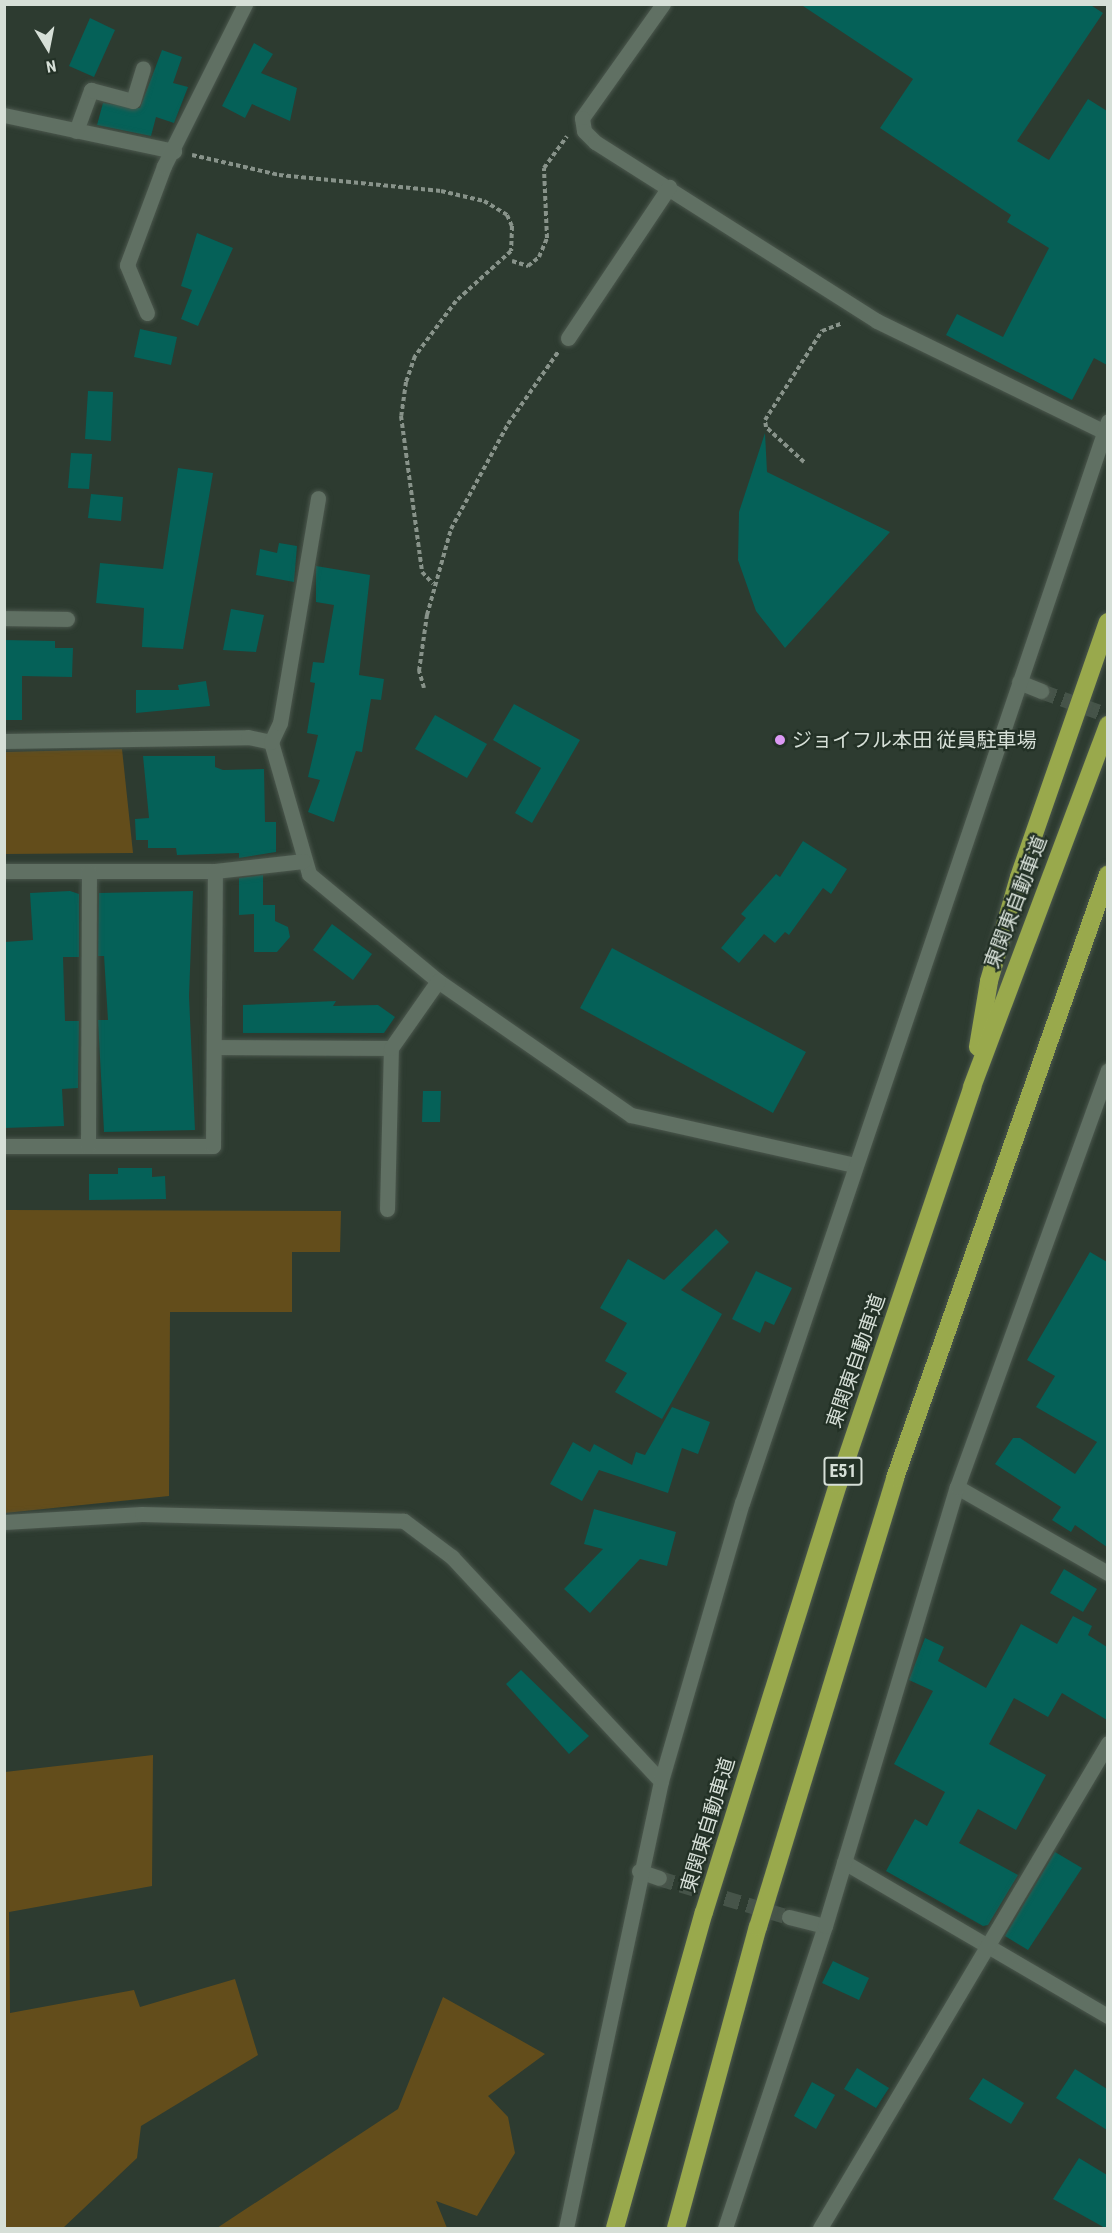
<!DOCTYPE html>
<meta charset="utf-8">
<style>
body{margin:0}
#map{position:relative;width:1112px;height:2233px;overflow:hidden;background:#2d3b30;font-family:"Roboto Condensed","Noto Sans JP",sans-serif}
div>[style]{position:absolute}
[style*='--x']{left:calc(var(--x)*1px);top:calc(var(--y)*1px);width:calc(var(--w)*1px);rotate:calc(var(--a)*1deg)}
.green>*{inset:0;background:#634d1b}
.building>*{inset:0;background:#056158}
.minor-tunnel>*{height:15px;margin-top:-7.5px;transform-origin:0;background:repeating-linear-gradient(90deg,#465449 0 15px,transparent 0 23px)}
.path>*{height:4px;margin-top:-2px;transform-origin:0;background:repeating-linear-gradient(90deg,#88938a 0 4.5px,transparent 0 7.5px)}
.roads{filter:drop-shadow(0 0 2px #4b574d) drop-shadow(0 0 2px #4b574d)}
.minor>*{height:15px;margin:-7.5px;padding:0 7.5px;transform-origin:7.5px;border-radius:7.5px;background:#607063}
.highway>*{height:18px;margin:-9px;padding:0 9px;transform-origin:9px;border-radius:9px;background:#99a94c}
.dots>*{width:16px;height:16px;translate:-50% -50%;box-sizing:border-box;border:3px solid #233126;border-radius:50%}
span{translate:-50% -50%;white-space:nowrap;text-align:center;line-height:1.15;-webkit-text-stroke:4.5px #233126;paint-order:stroke}
.shield-label span{padding:2px 4px;background:#233126;border:2px solid;border-radius:4px;-webkit-text-stroke-width:0}
.shield-label{font-size:18px;color:#d6dfd7;font-weight:700}
.poi-label{font-size:20px;color:#d6dfd7}
.left{translate:0 -50%;text-align:left}
.street-label{font-size:20px;color:#d6dfd7}
.frame{position:absolute;inset:0;border:6px solid #d6dfd7;pointer-events:none}
.north{position:absolute;left:18px;top:18px;width:60px;height:60px;-webkit-text-stroke:4px #233126;paint-order:stroke;rotate:170deg;font-size:16px;font-weight:700;line-height:24px;text-align:center;color:#d6dfd7}
.north::after{content:'';display:block;margin:auto;width:21px;height:27px;background:#d6dfd7;clip-path:polygon(50% 0,100% 100%,50% 72%,0 100%)}
</style>
<div id="map">
<div class="green">
<div style="clip-path:polygon(122px 749px,133px 853px,5px 854px,5px 752px)"></div>
<div style="clip-path:polygon(5px 1210px,341px 1211px,340px 1252px,292px 1252px,292px 1312px,170px 1312px,169px 1496px,5px 1513px)"></div>
<div style="clip-path:polygon(153px 1755px,152px 1886px,9px 1912px,10px 2013px,134px 1990px,140px 2007px,235px 1979px,258px 2055px,141px 2126px,137px 2158px,63px 2228px,5px 2228px,5px 1772px)"></div>
<div style="clip-path:polygon(443px 1997px,545px 2054px,488px 2096px,508px 2117px,515px 2153px,477px 2216px,436px 2201px,447px 2228px,217px 2228px,398px 2109px)"></div>
</div>
<div class="building">
<div style="clip-path:polygon(800px 4px,1089px 4px,1103px 13px,1017px 141px,1049px 160px,1088px 99px,1107px 111px,1107px 365px,1094px 358px,1072px 400px,946px 335px,957px 314px,1003px 337px,1049px 248px,1007px 222px,1011px 215px,880px 128px,913px 79px)"></div>
<div style="clip-path:polygon(90px 18px,115px 30px,94px 77px,69px 66px)"></div>
<div style="clip-path:polygon(254px 43px,273px 54px,261px 73px,297px 88px,290px 121px,252px 104px,245px 118px,222px 106px)"></div>
<div style="clip-path:polygon(162px 50px,182px 57px,173px 83px,188px 87px,174px 123px,156px 117px,151px 136px,97px 125px,103px 103px,140px 108px)"></div>
<div style="clip-path:polygon(197px 233px,233px 248px,198px 326px,181px 319px,192px 290px,181px 286px)"></div>
<div style="clip-path:polygon(140px 329px,177px 337px,171px 365px,134px 357px)"></div>
<div style="clip-path:polygon(88px 391px,113px 392px,111px 441px,85px 439px)"></div>
<div style="clip-path:polygon(765px 433px,767px 472px,890px 532px,785px 648px,756px 611px,738px 560px,739px 512px)"></div>
<div style="clip-path:polygon(71px 453px,92px 454px,89px 489px,68px 488px)"></div>
<div style="clip-path:polygon(178px 468px,213px 473px,183px 649px,142px 647px,144px 608px,96px 603px,100px 563px,163px 569px)"></div>
<div style="clip-path:polygon(91px 494px,123px 497px,121px 521px,88px 518px)"></div>
<div style="clip-path:polygon(279px 543px,297px 546px,294px 582px,256px 575px,260px 549px,277px 553px)"></div>
<div style="clip-path:polygon(316px 566px,370px 575px,359px 675px,384px 679px,381px 700px,371px 699px,362px 752px,356px 751px,334px 822px,308px 812px,320px 780px,308px 777px,318px 735px,307px 733px,315px 683px,310px 682px,313px 662px,324px 663px,334px 605px,316px 602px)"></div>
<div style="clip-path:polygon(231px 609px,264px 615px,256px 652px,223px 650px)"></div>
<div style="clip-path:polygon(4px 640px,55px 641px,55px 648px,73px 648px,72px 677px,22px 676px,22px 720px,4px 720px)"></div>
<div style="clip-path:polygon(206px 681px,210px 706px,136px 713px,136px 690px,179px 690px,178px 685px)"></div>
<div style="clip-path:polygon(514px 704px,580px 740px,532px 823px,515px 813px,541px 768px,493px 740px)"></div>
<div style="clip-path:polygon(435px 715px,487px 744px,467px 778px,415px 749px)"></div>
<div style="clip-path:polygon(143px 756px,215px 756px,215px 767px,223px 770px,264px 769px,265px 822px,276px 822px,276px 852px,239px 858px,239px 853px,177px 855px,176px 848px,148px 848px,148px 840px,136px 840px,135px 819px,149px 818px)"></div>
<div style="clip-path:polygon(803px 841px,847px 869px,831px 894px,823px 888px,789px 935px,785px 932px,775px 943px,764px 934px,739px 963px,721px 948px,746px 918px,741px 914px,776px 874px,780px 877px)"></div>
<div style="clip-path:polygon(263px 875px,263px 905px,275px 905px,275px 921px,288px 927px,290px 937px,277px 952px,254px 952px,254px 914px,239px 915px,239px 878px)"></div>
<div style="clip-path:polygon(70px 891px,79px 894px,79px 957px,63px 957px,65px 1021px,79px 1021px,78px 1088px,62px 1089px,64px 1126px,4px 1128px,4px 942px,33px 940px,30px 893px)"></div>
<div style="clip-path:polygon(193px 891px,189px 996px,195px 1130px,104px 1132px,98px 1020px,108px 1020px,104px 956px,98px 956px,99px 893px)"></div>
<div style="clip-path:polygon(332px 924px,372px 954px,353px 980px,313px 950px)"></div>
<div style="clip-path:polygon(612px 948px,806px 1052px,773px 1113px,580px 1008px)"></div>
<div style="clip-path:polygon(336px 1001px,333px 1006px,378px 1005px,395px 1017px,384px 1033px,243px 1033px,243px 1005px)"></div>
<div style="clip-path:polygon(423px 1091px,441px 1091px,440px 1122px,422px 1122px)"></div>
<div style="clip-path:polygon(118px 1168px,152px 1168px,152px 1177px,165px 1176px,166px 1199px,89px 1200px,89px 1174px,118px 1174px)"></div>
<div style="clip-path:polygon(716px 1229px,729px 1242px,681px 1290px,722px 1314px,662px 1419px,615px 1392px,627px 1373px,605px 1361px,627px 1323px,600px 1308px,628px 1259px,664px 1280px)"></div>
<div style="clip-path:polygon(1090px 1252px,1107px 1262px,1107px 1547px,1075px 1525px,1071px 1532px,1052px 1520px,1061px 1507px,995px 1464px,1013px 1438px,1020px 1438px,1075px 1474px,1097px 1442px,1036px 1407px,1055px 1376px,1027px 1360px)"></div>
<div style="clip-path:polygon(756px 1271px,792px 1288px,774px 1325px,765px 1321px,760px 1333px,732px 1319px)"></div>
<div style="clip-path:polygon(672px 1407px,710px 1422px,698px 1454px,682px 1448px,668px 1493px,599px 1470px,582px 1501px,550px 1484px,573px 1442px,590px 1452px,594px 1444px,632px 1465px,636px 1452px,645px 1455px)"></div>
<div style="clip-path:polygon(594px 1509px,676px 1532px,667px 1566px,640px 1559px,590px 1613px,564px 1589px,603px 1549px,584px 1544px)"></div>
<div style="clip-path:polygon(1064px 1569px,1097px 1589px,1083px 1612px,1050px 1593px)"></div>
<div style="clip-path:polygon(1073px 1616px,1092px 1626px,1088px 1635px,1107px 1647px,1107px 1720px,1062px 1693px,1048px 1717px,1014px 1698px,989px 1744px,1046px 1775px,1016px 1830px,978px 1809px,959px 1843px,1018px 1875px,988px 1925px,983px 1926px,886px 1871px,915px 1819px,927px 1826px,945px 1792px,894px 1764px,933px 1691px,909px 1680px,925px 1638px,944px 1647px,938px 1661px,986px 1688px,1021px 1624px,1057px 1644px)"></div>
<div style="clip-path:polygon(521px 1670px,589px 1736px,569px 1754px,506px 1684px)"></div>
<div style="clip-path:polygon(1055px 1852px,1082px 1868px,1028px 1950px,1005px 1936px)"></div>
<div style="clip-path:polygon(833px 1961px,869px 1978px,859px 2000px,822px 1983px)"></div>
<div style="clip-path:polygon(857px 2068px,889px 2088px,876px 2108px,844px 2089px)"></div>
<div style="clip-path:polygon(1075px 2069px,1107px 2089px,1107px 2130px,1056px 2098px)"></div>
<div style="clip-path:polygon(983px 2078px,1024px 2103px,1011px 2124px,969px 2099px)"></div>
<div style="clip-path:polygon(812px 2082px,835px 2095px,816px 2129px,794px 2116px)"></div>
<div style="clip-path:polygon(1079px 2158px,1107px 2175px,1107px 2229px,1053px 2199px)"></div>
</div>
<div class="minor-tunnel">
<div style="--x:1041;--y:691;--w:71;--a:19.7"></div>
<div style="--x:659;--y:1878;--w:136;--a:16.7"></div>
</div>
<div class="path">
<div style="--x:192;--y:155;--w:89;--a:12.9"></div>
<div style="--x:279;--y:175;--w:163;--a:5.6"></div>
<div style="--x:441;--y:191;--w:44;--a:13.1"></div>
<div style="--x:484;--y:201;--w:27;--a:31"></div>
<div style="--x:507;--y:215;--w:12;--a:66"></div>
<div style="--x:512;--y:226;--w:25;--a:92"></div>
<div style="--x:511;--y:251;--w:74;--a:137.7"></div>
<div style="--x:456;--y:301;--w:69;--a:126.7"></div>
<div style="--x:415;--y:356;--w:28;--a:109"></div>
<div style="--x:406;--y:382;--w:34;--a:98"></div>
<div style="--x:401;--y:416;--w:157;--a:82.3"></div>
<div style="--x:422;--y:572;--w:16;--a:47"></div>
<div style="--x:512;--y:261;--w:17;--a:17"></div>
<div style="--x:528;--y:266;--w:14;--a:-39"></div>
<div style="--x:539;--y:257;--w:21;--a:-67"></div>
<div style="--x:547;--y:238;--w:70;--a:-92.5"></div>
<div style="--x:544;--y:168;--w:39;--a:-54"></div>
<div style="--x:804;--y:462;--w:52;--a:-137.4"></div>
<div style="--x:766;--y:427;--w:7;--a:-98"></div>
<div style="--x:765;--y:420;--w:106;--a:-57.4"></div>
<div style="--x:822;--y:331;--w:22;--a:-21"></div>
<div style="--x:424;--y:688;--w:18;--a:-106"></div>
<div style="--x:419;--y:671;--w:57;--a:-81.9"></div>
<div style="--x:427;--y:615;--w:89;--a:-74.4"></div>
<div style="--x:451;--y:529;--w:119;--a:-61.5"></div>
<div style="--x:508;--y:424;--w:88;--a:-55.2"></div>
</div>
<div class="roads">
<div class="minor">
<div style="--x:663;--y:4;--w:140;--a:125.4"></div>
<div style="--x:582;--y:118;--w:13;--a:81"></div>
<div style="--x:584;--y:131;--w:16;--a:45"></div>
<div style="--x:595;--y:142;--w:334;--a:32.4"></div>
<div style="--x:877;--y:321;--w:251;--a:26"></div>
<div style="--x:4;--y:115;--w:174;--a:12"></div>
<div style="--x:76;--y:131;--w:44;--a:-69.9"></div>
<div style="--x:91;--y:90;--w:43;--a:14.7"></div>
<div style="--x:133;--y:101;--w:34;--a:-73"></div>
<div style="--x:147;--y:313;--w:52;--a:-112.6"></div>
<div style="--x:127;--y:265;--w:106;--a:-69.5"></div>
<div style="--x:164;--y:166;--w:181;--a:-63.4"></div>
<div style="--x:568;--y:338;--w:182;--a:-56.2"></div>
<div style="--x:4;--y:618;--w:63;--a:0.9"></div>
<div style="--x:1019;--y:682;--w:24;--a:22"></div>
<div style="--x:4;--y:741;--w:244;--a:-0.9"></div>
<div style="--x:248;--y:737;--w:24;--a:12"></div>
<div style="--x:271;--y:742;--w:137;--a:73.9"></div>
<div style="--x:309;--y:874;--w:168;--a:39.7"></div>
<div style="--x:438;--y:981;--w:235;--a:34.8"></div>
<div style="--x:631;--y:1115;--w:230;--a:12.6"></div>
<div style="--x:271;--y:742;--w:21;--a:-65"></div>
<div style="--x:280;--y:723;--w:228;--a:-80.4"></div>
<div style="--x:4;--y:871;--w:211;--a:0"></div>
<div style="--x:215;--y:871;--w:89;--a:-6.5"></div>
<div style="--x:214;--y:1047;--w:177;--a:0.3"></div>
<div style="--x:4;--y:1146;--w:209;--a:0"></div>
<div style="--x:213;--y:1146;--w:275;--a:-89.6"></div>
<div style="--x:88;--y:1146;--w:274;--a:-89.8"></div>
<div style="--x:387;--y:1209;--w:161;--a:-88.6"></div>
<div style="--x:391;--y:1048;--w:82;--a:-55"></div>
<div style="--x:957;--y:1487;--w:174;--a:29.7"></div>
<div style="--x:4;--y:1522;--w:138;--a:-3.3"></div>
<div style="--x:142;--y:1514;--w:262;--a:1.5"></div>
<div style="--x:404;--y:1521;--w:60;--a:36.9"></div>
<div style="--x:452;--y:1557;--w:306;--a:47"></div>
<div style="--x:844;--y:1862;--w:306;--a:30.3"></div>
<div style="--x:639;--y:1871;--w:21;--a:19"></div>
<div style="--x:789;--y:1917;--w:37;--a:14"></div>
<div style="--x:566;--y:2228;--w:457;--a:-78"></div>
<div style="--x:661;--y:1781;--w:290;--a:-73.8"></div>
<div style="--x:742;--y:1503;--w:1142;--a:-71.31"></div>
<div style="--x:725;--y:2228;--w:318;--a:-71.7"></div>
<div style="--x:825;--y:1926;--w:458;--a:-73.3"></div>
<div style="--x:957;--y:1487;--w:443;--a:-70.1"></div>
<div style="--x:820;--y:2228;--w:564;--a:-59.3"></div>
</div>
<div class="highway">
<div style="--x:978;--y:1047;--w:67;--a:-80.5"></div>
<div style="--x:989;--y:981;--w:108;--a:-73.9"></div>
<div style="--x:1019;--y:877;--w:270;--a:-70.8"></div>
<div style="--x:615;--y:2228;--w:328;--a:-74.3"></div>
<div style="--x:704;--y:1912;--w:448;--a:-72.6"></div>
<div style="--x:838;--y:1484;--w:419;--a:-71.3"></div>
<div style="--x:972;--y:1087;--w:387;--a:-69.4"></div>
<div style="--x:676;--y:2228;--w:312;--a:-74.8"></div>
<div style="--x:758;--y:1927;--w:469;--a:-73"></div>
<div style="--x:895;--y:1478;--w:640;--a:-70.57"></div>
</div>
</div>
<div class="dots">
<div style="left:780px;top:740px;background:#dc99f4"></div>
</div>
<div class="shield-label">
<span style="left:843px;top:1471px">E51</span>
</div>
<div class="poi-label">
<span class="left" style="left:792px;top:740px">ジョイフル本田 従員駐車場</span>
</div>
<div class="street-label">
<span style="left:1016px;top:902px;rotate:-69deg">東関東自動車道</span>
<span style="left:856px;top:1361px;rotate:-71deg">東関東自動車道</span>
<span style="left:708px;top:1825px;rotate:-73deg">東関東自動車道</span>
</div>
<div class="frame"></div>
<div class="north">N</div>
</div>
